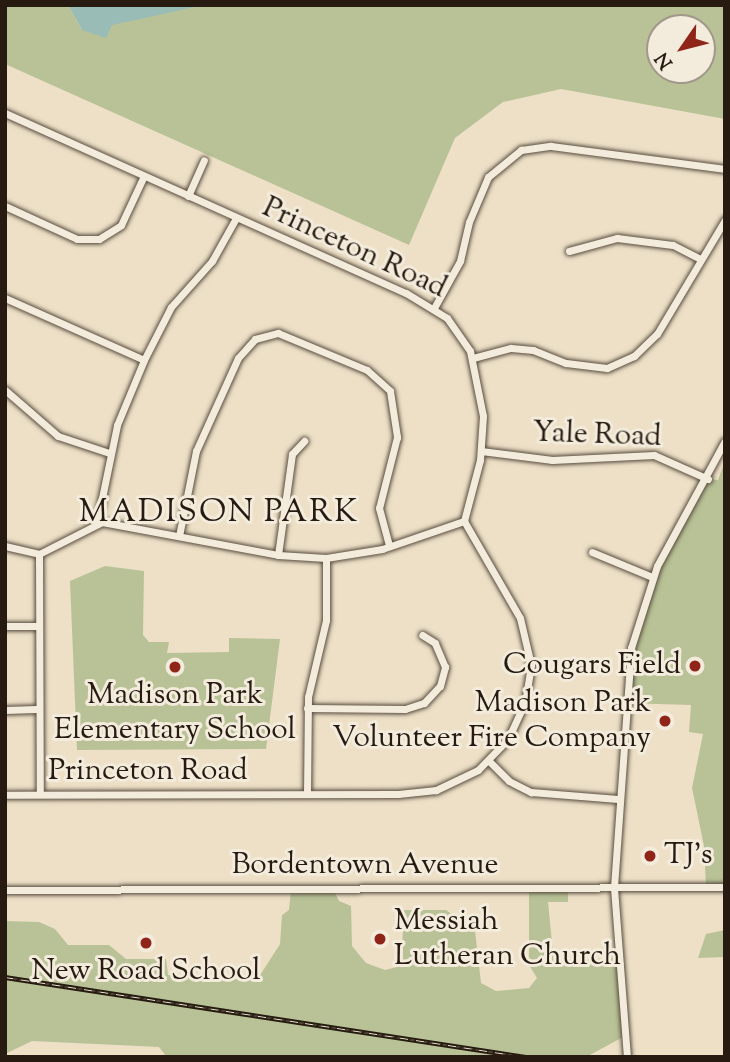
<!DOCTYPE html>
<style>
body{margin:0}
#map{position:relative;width:730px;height:1062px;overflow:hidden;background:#ede0c7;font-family:"Sorts Mill Goudy",serif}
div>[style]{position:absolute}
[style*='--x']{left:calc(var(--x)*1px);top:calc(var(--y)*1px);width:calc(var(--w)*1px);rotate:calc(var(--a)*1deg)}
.green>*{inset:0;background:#b8c296}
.water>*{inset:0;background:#99bdb6}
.roads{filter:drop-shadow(0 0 2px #584c3e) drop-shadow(0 0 2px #584c3e)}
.minor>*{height:7px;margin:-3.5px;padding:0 3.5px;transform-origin:3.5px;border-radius:3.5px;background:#f3ebdb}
.rail>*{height:5px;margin-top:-2.5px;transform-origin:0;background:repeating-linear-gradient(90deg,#f3ebdb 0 8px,#261a11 0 16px);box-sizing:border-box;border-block:2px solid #261a11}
.dots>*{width:19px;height:19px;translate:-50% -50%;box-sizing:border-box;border:4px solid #f3ebdb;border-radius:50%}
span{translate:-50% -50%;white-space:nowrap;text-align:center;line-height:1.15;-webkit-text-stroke:6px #f3ebdb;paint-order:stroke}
.street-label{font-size:30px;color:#261a11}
.poi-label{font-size:30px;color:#261a11}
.right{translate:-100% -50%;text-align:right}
.left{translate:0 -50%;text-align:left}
.neighbourhood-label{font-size:32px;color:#261a11;letter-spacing:2px}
.frame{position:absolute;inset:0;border:7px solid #261a11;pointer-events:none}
.north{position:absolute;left:646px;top:14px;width:70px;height:70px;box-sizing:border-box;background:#f3ebdb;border:2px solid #a1978a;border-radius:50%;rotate:235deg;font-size:19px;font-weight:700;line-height:28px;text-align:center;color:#261a11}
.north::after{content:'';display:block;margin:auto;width:24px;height:32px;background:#8f2418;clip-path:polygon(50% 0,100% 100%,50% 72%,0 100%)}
</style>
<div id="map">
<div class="green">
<div style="clip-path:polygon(evenodd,5px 5px,68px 5px,82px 30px,205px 5px,725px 5px,725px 119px,561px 89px,503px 102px,455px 138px,409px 245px,5px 64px,5px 5px,660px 28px,702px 28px,702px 70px,660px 70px,660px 28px)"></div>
<div style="clip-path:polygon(725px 461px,725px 887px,706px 887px,704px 846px,692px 788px,703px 734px,689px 732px,691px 705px,625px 703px,630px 658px,647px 588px,708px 479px,718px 480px)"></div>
<div style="clip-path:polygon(105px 566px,144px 571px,143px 635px,149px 642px,169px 642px,167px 653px,229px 652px,229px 638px,280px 639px,266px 749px,77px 750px,70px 581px)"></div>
<div style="clip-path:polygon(568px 886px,568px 902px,548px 902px,554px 963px,618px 957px,625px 1036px,586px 1057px,176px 1057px,166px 1056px,159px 1047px,32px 1041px,5px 1054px,5px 921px,39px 922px,55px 929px,68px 945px,109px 945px,126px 959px,166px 959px,168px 975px,257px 980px,280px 944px,282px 915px,289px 910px,291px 889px,333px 889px,339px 901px,351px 906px,352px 946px,366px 963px,385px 970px,401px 966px,404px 910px,446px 910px,475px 931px,481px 983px,496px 991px,529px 988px,537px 978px,529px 965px,529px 887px)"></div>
<div style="clip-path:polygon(725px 930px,725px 957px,698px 958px,706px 934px)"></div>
</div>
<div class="water">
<div style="clip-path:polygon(68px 5px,205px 5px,112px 25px,106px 38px,82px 30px)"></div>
</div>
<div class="roads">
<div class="minor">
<div style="--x:5;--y:113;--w:440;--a:24.2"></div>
<div style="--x:406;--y:293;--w:48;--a:31.4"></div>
<div style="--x:447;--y:318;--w:40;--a:55.1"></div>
<div style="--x:470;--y:351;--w:66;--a:78.7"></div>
<div style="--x:483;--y:416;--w:44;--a:93.9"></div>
<div style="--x:480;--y:460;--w:63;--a:104.7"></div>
<div style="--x:464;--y:521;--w:112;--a:60"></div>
<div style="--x:520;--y:618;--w:48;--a:76.8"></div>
<div style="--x:531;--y:665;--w:37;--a:99"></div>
<div style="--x:525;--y:702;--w:41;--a:114.7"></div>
<div style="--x:508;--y:739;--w:43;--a:134.1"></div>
<div style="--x:478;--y:770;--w:47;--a:154.5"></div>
<div style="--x:436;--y:790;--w:38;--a:174"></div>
<div style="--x:398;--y:794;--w:393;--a:179.9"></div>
<div style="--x:188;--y:196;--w:39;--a:-66"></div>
<div style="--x:5;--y:206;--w:79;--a:24.6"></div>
<div style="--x:77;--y:239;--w:22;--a:0"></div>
<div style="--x:99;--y:239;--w:26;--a:-32"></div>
<div style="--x:121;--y:225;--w:54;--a:-64.9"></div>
<div style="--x:569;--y:251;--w:50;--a:-15.2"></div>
<div style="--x:617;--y:238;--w:56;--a:7.1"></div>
<div style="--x:673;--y:245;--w:31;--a:27"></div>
<div style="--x:5;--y:298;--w:152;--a:24"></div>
<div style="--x:434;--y:308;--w:54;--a:-61"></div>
<div style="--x:460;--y:261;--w:40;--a:-77"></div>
<div style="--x:469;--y:222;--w:49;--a:-67.1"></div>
<div style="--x:488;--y:177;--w:43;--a:-39.3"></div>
<div style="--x:521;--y:150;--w:30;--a:-8"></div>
<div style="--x:551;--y:146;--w:176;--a:7.5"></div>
<div style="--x:473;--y:358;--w:39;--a:-15"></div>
<div style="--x:511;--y:348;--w:22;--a:5"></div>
<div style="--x:533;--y:350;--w:35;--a:22"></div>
<div style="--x:566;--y:363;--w:41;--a:7"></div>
<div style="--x:607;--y:368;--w:30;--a:-24"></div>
<div style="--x:634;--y:356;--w:32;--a:-44"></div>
<div style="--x:657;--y:334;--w:133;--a:-59.2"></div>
<div style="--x:5;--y:390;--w:70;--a:41"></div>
<div style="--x:58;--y:436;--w:54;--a:18.4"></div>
<div style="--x:481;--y:451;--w:72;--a:7.2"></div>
<div style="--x:552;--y:460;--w:102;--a:-2.8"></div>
<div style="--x:654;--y:455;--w:59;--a:24"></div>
<div style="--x:97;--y:522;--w:99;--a:-78.3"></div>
<div style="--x:117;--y:425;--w:70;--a:-67.4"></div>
<div style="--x:144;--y:360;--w:59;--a:-63"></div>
<div style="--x:171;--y:307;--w:62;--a:-48.3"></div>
<div style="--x:212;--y:261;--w:49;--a:-60.8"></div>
<div style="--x:179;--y:536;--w:87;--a:-78.7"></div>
<div style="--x:196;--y:451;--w:102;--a:-65.7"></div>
<div style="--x:238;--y:358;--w:25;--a:-48"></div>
<div style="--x:255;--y:339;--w:24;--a:-15"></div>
<div style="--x:278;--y:333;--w:96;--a:22.6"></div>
<div style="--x:367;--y:370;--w:31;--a:42"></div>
<div style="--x:390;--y:391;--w:47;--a:81.3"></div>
<div style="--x:397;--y:437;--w:73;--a:104.2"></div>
<div style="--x:379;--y:508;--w:39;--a:75"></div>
<div style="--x:5;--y:546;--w:35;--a:13"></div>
<div style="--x:39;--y:554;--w:71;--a:-26.9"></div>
<div style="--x:102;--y:522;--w:179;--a:10.6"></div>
<div style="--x:278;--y:555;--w:48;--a:3.6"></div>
<div style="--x:326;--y:558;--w:57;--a:-9.1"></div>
<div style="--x:382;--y:549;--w:87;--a:-18.9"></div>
<div style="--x:592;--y:552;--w:65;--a:22.6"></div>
<div style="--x:39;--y:554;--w:240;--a:89.8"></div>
<div style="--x:278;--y:555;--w:102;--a:-82.1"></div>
<div style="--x:292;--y:454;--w:18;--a:-47"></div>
<div style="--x:5;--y:626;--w:32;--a:0"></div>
<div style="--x:307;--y:708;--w:98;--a:0.6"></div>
<div style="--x:405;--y:709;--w:20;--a:-18"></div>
<div style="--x:424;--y:703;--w:23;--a:-47"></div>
<div style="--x:440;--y:686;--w:20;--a:-75"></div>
<div style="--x:445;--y:667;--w:26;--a:-113"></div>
<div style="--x:435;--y:643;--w:15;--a:-148"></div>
<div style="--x:5;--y:710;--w:31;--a:-2"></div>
<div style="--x:489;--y:761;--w:28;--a:45"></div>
<div style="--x:509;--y:781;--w:25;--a:27"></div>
<div style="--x:531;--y:792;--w:87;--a:4.6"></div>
<div style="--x:307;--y:794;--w:97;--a:-89.4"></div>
<div style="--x:308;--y:697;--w:79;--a:-76.8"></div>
<div style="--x:326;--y:620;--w:62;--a:-90"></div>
<div style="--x:5;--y:890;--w:720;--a:-0.24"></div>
<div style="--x:627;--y:1057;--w:170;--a:-94.4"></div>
<div style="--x:614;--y:887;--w:240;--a:-85.9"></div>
<div style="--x:631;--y:648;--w:86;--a:-72.4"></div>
<div style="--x:657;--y:566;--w:142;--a:-61.5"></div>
</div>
</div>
<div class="rail">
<div style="--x:5;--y:977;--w:527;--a:8.73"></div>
</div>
<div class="dots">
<div style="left:695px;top:666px;background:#8f2418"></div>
<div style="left:175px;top:667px;background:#8f2418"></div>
<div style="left:665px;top:721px;background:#8f2418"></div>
<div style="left:650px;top:856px;background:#8f2418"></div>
<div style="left:380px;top:939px;background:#8f2418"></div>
<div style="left:146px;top:943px;background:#8f2418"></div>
</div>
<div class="street-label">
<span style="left:354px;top:249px;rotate:25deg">Princeton Road</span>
<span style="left:597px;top:436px;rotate:2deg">Yale Road</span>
<span style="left:148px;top:772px">Princeton Road</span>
<span style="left:365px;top:866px">Bordentown Avenue</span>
</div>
<div class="poi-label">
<span class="right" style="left:681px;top:666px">Cougars Field</span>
<span style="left:175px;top:713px">Madison Park<br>Elementary School</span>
<span class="right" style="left:651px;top:721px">Madison Park<br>Volunteer Fire Company</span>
<span class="left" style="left:664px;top:856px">TJ's</span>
<span class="left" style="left:394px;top:939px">Messiah<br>Lutheran Church</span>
<span style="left:146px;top:972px">New Road School</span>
</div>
<div class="neighbourhood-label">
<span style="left:219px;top:513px">MADISON PARK</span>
</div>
<div class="frame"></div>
<div class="north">N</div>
</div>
